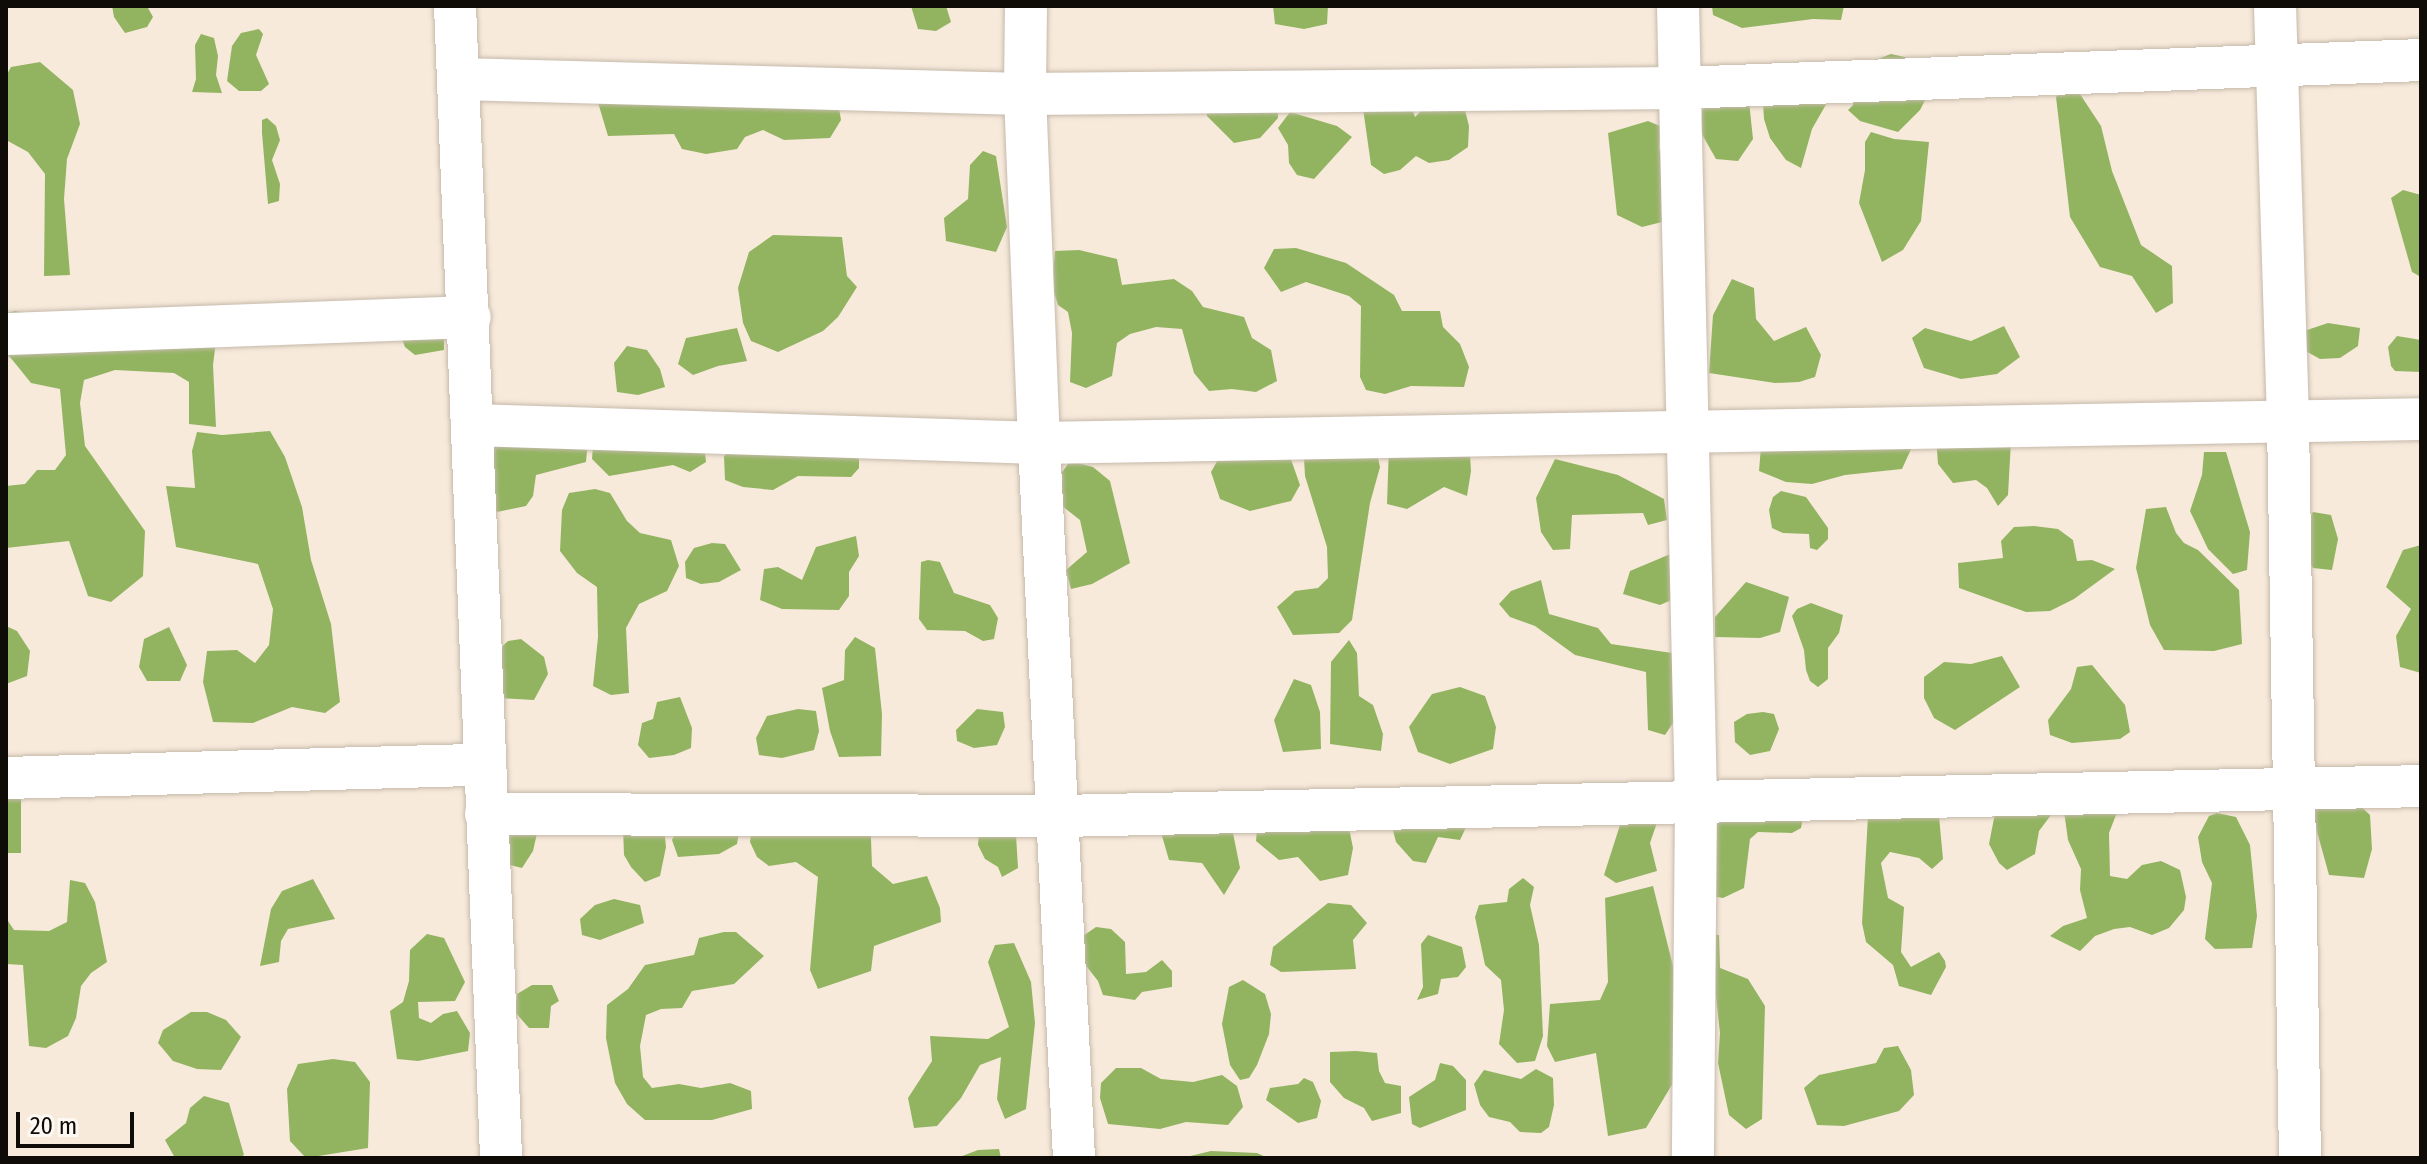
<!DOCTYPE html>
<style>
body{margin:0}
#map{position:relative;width:2427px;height:1164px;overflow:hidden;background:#f7eadb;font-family:"Fira Sans Condensed",sans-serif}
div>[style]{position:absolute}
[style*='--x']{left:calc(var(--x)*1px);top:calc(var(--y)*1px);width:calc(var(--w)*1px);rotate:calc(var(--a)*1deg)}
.forest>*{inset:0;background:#92b460}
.roads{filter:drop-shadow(0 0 2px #c6b9ab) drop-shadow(0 0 2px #c6b9ab)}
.street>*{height:42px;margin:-21px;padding:0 21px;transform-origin:21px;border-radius:21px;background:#fff}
span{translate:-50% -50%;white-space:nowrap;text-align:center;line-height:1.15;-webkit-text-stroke:7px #fef8f2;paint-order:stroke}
.frame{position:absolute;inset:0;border:8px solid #0f0b06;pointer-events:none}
.scale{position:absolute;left:16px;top:1112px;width:118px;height:36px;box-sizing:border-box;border:4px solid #0f0b06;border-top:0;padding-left:10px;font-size:24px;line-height:28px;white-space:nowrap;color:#0f0b06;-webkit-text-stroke:6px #fef8f2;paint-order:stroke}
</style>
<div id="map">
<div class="forest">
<div style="clip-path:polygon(112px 6px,147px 6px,153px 17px,147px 27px,125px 33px,114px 17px)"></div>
<div style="clip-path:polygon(911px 6px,946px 6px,951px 22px,936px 31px,918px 29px)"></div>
<div style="clip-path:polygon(1273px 6px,1328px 6px,1327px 24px,1304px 29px,1275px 24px)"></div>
<div style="clip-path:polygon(1712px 6px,1844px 6px,1841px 20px,1813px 19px,1742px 28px,1713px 15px)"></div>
<div style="clip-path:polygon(259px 29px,263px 34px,256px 55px,269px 84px,261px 91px,239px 91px,227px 81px,232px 46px,241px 33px)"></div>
<div style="clip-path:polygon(201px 34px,214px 38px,218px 56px,216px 75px,222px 93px,192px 92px,196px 79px,195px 45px)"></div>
<div style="clip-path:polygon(1891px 54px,1918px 60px,1933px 85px,1920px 110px,1898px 132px,1860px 121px,1848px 110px,1853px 105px,1854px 68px)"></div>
<div style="clip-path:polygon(40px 62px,73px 90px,80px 124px,67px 159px,64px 199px,70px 275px,44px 276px,45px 174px,28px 152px,6px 140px,6px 76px,11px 67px)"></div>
<div style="clip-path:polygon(2072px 82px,2101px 126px,2112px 171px,2141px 245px,2172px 266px,2173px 303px,2156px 313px,2132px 276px,2100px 267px,2070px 217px,2056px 97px)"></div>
<div style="clip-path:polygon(1206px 88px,1277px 98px,1278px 118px,1260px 138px,1234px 143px,1207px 116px)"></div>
<div style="clip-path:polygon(1718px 88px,1748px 92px,1753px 139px,1738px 161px,1716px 159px,1699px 129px,1702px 111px)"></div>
<div style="clip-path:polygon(1762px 88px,1832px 94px,1812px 129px,1801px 168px,1786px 160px,1770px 138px,1764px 119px)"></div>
<div style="clip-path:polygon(594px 89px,836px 90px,841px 120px,830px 138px,784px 140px,763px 130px,745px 137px,737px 149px,706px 154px,682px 149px,674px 134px,608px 136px)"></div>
<div style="clip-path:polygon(1460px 91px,1469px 126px,1468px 147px,1449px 160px,1429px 163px,1416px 156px,1400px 170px,1384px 174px,1371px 165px,1361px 94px,1409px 100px,1415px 117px,1424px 108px)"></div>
<div style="clip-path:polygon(1290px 112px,1337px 126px,1352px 137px,1314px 179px,1297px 175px,1289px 163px,1288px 145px,1278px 128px)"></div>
<div style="clip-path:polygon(267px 118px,276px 126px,280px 140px,272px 160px,280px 184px,279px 201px,268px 204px,262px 133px,262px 120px)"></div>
<div style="clip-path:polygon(1648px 121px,1660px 126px,1659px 148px,1669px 185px,1666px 221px,1642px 227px,1617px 215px,1608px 133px)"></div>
<div style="clip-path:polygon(1871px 132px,1894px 139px,1929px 142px,1921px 221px,1903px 250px,1882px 262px,1859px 203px,1865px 170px,1865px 142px)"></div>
<div style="clip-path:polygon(983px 151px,996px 156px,1007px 227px,996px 252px,946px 241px,944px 218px,968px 199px,970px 165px)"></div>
<div style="clip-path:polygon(2403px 190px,2421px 195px,2421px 277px,2412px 272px,2391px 198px)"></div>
<div style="clip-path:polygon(773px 235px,842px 237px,847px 276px,857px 287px,838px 317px,823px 331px,778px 352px,751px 341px,743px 323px,738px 288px,749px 252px)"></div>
<div style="clip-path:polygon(1296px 248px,1346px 263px,1394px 295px,1402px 311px,1440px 311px,1443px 327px,1460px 344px,1469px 367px,1464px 387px,1411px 386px,1385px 394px,1366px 390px,1360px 377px,1361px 306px,1349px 296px,1306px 282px,1281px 292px,1264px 268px,1274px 249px)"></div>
<div style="clip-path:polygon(1079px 250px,1117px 259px,1122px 285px,1174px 279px,1192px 291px,1203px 307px,1244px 317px,1252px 338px,1271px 350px,1277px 381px,1256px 392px,1232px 389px,1209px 391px,1194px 373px,1182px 329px,1156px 327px,1130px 334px,1117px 343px,1112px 376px,1086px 388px,1070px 382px,1072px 333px,1068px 312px,1058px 305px,1052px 286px,1055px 251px)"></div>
<div style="clip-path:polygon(1732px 279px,1754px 288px,1756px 319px,1774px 341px,1806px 327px,1821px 355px,1815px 377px,1799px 382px,1775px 383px,1709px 373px,1713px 315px)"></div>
<div style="clip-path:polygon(14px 311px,216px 341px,213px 365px,216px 427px,189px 424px,189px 382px,174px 373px,115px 370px,84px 380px,80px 403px,85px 446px,145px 531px,143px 576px,111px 602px,88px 596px,69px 541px,6px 548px,6px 486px,25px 484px,37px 470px,55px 470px,66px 455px,60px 389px,31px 383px,6px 352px,6px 315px)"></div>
<div style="clip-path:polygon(395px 320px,444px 332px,444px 350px,415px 355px,405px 347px)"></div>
<div style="clip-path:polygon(2328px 323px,2360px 328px,2358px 346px,2340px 358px,2320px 359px,2302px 349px,2304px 331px)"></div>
<div style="clip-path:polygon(2004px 326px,2020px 357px,1997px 374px,1961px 379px,1924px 368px,1912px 338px,1925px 328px,1971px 341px)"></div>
<div style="clip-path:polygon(737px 328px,747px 361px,718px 366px,693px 375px,678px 364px,686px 338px)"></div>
<div style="clip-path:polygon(2397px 336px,2421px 340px,2421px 372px,2395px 371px,2391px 366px,2388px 347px)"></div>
<div style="clip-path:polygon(627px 346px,647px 350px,660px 369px,665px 387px,638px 395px,617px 392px,614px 363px)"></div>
<div style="clip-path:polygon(589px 429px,586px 462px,536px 475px,533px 496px,526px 506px,497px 512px,488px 494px,487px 454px,509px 432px)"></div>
<div style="clip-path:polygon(270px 431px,285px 457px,302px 507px,311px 560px,331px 624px,340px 702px,325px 713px,292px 707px,253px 723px,213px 722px,203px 682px,207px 651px,237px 650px,255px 663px,269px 645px,273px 609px,258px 564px,176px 547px,166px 486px,195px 488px,192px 451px,197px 432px,222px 435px)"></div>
<div style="clip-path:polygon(594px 432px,704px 443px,706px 462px,690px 472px,673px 465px,609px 476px,592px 459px)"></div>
<div style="clip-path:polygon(1762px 434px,1912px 447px,1902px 469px,1845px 475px,1812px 484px,1786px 482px,1759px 471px)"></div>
<div style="clip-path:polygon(1936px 436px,2011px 441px,2008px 495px,1998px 506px,1987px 488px,1976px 480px,1953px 483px,1938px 464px)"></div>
<div style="clip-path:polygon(1303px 440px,1376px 449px,1380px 467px,1370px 503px,1352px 620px,1339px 633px,1293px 635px,1277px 607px,1295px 591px,1318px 588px,1328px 578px,1327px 547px,1305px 476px)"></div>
<div style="clip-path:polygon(1227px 444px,1288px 451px,1300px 485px,1291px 501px,1250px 511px,1220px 499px,1211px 472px)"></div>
<div style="clip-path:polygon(737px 445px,859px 449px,859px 468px,851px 477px,798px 476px,773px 490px,743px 487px,725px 480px,724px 456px)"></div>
<div style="clip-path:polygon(1389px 446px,1470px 455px,1471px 471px,1467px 496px,1444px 487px,1407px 509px,1387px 504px)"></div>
<div style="clip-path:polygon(2204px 452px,2226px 452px,2250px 532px,2247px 570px,2233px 574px,2208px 549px,2190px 511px,2202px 475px)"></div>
<div style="clip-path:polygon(1555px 459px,1618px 475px,1664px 499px,1667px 520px,1648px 525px,1643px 513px,1572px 515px,1570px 549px,1553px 550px,1541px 532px,1536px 498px)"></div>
<div style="clip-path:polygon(1070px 461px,1093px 467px,1110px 481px,1130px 563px,1092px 584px,1071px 589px,1066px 570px,1087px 552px,1080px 520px,1057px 502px,1053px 485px)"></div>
<div style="clip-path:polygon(595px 489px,610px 493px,627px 521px,640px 533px,671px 540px,679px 566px,667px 591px,639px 604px,626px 628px,629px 693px,611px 695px,593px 686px,598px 637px,597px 587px,577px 573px,560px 551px,562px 510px,569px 493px)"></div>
<div style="clip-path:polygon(1781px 491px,1806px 497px,1828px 528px,1828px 539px,1817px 550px,1810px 548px,1809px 534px,1783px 533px,1772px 528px,1769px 510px,1773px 497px)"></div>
<div style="clip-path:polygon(2166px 507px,2176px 533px,2184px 543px,2198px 550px,2239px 590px,2242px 644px,2214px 651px,2164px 650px,2150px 625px,2136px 568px,2146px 509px)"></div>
<div style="clip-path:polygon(2313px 512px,2331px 515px,2338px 539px,2332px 570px,2313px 568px,2302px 550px,2302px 530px)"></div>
<div style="clip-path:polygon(2034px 526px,2058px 529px,2073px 540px,2077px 561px,2092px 560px,2115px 569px,2074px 599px,2050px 611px,2026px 612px,1959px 588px,1958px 563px,2003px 558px,2001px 541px,2014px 527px)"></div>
<div style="clip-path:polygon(856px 536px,859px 556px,849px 572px,849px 596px,839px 610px,782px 609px,760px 600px,764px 569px,778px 567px,802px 580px,816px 547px)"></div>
<div style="clip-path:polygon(712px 543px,725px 544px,741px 570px,719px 582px,701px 584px,686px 578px,685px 562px,694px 548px)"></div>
<div style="clip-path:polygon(2421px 545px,2421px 673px,2400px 667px,2396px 636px,2411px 609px,2386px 587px,2403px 550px)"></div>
<div style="clip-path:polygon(1680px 550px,1676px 598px,1660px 605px,1623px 594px,1630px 571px)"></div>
<div style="clip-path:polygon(928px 560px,940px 562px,954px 593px,990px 605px,998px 618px,994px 639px,983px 641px,965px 631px,927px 630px,919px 619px,921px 562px)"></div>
<div style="clip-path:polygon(1541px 580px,1549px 614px,1598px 628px,1611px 644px,1672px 653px,1681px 711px,1665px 735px,1648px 730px,1646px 672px,1575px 655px,1535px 626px,1510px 617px,1499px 604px,1511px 591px)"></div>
<div style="clip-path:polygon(1746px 582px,1789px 597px,1780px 632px,1760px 638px,1715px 637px,1715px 617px)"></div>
<div style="clip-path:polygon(1811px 603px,1843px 615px,1839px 633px,1828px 648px,1828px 679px,1818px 687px,1810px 681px,1806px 670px,1804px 650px,1792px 616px,1797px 609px)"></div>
<div style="clip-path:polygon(6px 626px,17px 631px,30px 651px,27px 676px,6px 684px)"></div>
<div style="clip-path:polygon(169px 627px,187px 665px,180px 681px,147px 681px,139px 667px,144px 639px)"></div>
<div style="clip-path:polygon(855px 637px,875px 648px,882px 714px,881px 756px,839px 757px,830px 731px,822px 688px,844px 680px,845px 650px)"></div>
<div style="clip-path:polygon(521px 639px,544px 657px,548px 674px,534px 700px,497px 698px,490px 658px,508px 641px)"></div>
<div style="clip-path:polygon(1349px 640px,1357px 653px,1359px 696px,1373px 705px,1383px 734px,1381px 751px,1330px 744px,1331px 662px)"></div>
<div style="clip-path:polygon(2002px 656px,2020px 687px,1955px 730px,1934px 718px,1924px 698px,1924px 677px,1944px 662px,1971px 664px)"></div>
<div style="clip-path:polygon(2092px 665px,2125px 705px,2130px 732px,2120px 739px,2072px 743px,2050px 735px,2048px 720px,2071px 689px,2077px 667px)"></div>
<div style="clip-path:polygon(1294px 679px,1311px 685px,1320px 712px,1321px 749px,1283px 752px,1274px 720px)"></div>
<div style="clip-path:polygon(1460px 687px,1485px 696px,1496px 727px,1493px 749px,1450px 764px,1418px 752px,1409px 727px,1432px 694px)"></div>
<div style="clip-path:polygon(680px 697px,692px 728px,691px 748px,674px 755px,649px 758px,638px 745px,642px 723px,653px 719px,657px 702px)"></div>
<div style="clip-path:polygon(798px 709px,816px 711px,819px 731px,814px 750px,782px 758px,759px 755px,756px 738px,767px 716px)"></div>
<div style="clip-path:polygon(977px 709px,1003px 712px,1005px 727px,997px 745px,974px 748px,957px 741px,956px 730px)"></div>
<div style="clip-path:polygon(1763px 712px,1774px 714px,1779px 729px,1770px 751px,1750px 755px,1735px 742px,1734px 722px,1747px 714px)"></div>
<div style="clip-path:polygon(6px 784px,21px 791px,21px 853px,6px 853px)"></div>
<div style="clip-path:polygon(2114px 791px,2116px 815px,2109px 833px,2110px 876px,2127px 879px,2142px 865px,2161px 861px,2180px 870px,2186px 897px,2184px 910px,2169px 928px,2152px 935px,2130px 927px,2114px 929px,2095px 936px,2080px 951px,2050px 936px,2063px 926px,2087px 918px,2080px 890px,2081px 869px,2068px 840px,2063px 804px)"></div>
<div style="clip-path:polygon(1937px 795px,1943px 859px,1932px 869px,1919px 858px,1890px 852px,1881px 863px,1888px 898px,1904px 907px,1901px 952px,1911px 967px,1939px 952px,1945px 961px,1946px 967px,1931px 995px,1899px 986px,1893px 965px,1866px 942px,1862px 923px,1868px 816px)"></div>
<div style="clip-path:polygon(1717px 799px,1803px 817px,1801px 828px,1792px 833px,1758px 832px,1750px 839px,1744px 888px,1723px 898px,1711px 896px)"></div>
<div style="clip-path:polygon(2354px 800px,2370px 815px,2372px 849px,2364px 878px,2329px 875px,2311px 810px)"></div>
<div style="clip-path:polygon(1259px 805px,1348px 823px,1353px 848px,1348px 875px,1320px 881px,1298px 857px,1279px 860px,1256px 841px)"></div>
<div style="clip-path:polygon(1608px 806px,1662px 808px,1650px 843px,1657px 871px,1616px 883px,1604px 875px,1620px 825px)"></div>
<div style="clip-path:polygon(1996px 808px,2054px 811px,2039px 831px,2035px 854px,2007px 870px,1999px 863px,1989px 844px)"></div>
<div style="clip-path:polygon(686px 810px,741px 821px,737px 844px,719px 854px,678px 857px,672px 840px)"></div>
<div style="clip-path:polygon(870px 812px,872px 866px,893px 884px,927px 876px,940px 908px,941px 922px,874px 946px,871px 971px,818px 989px,810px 970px,818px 877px,796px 862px,769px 866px,757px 857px,750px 842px,753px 821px)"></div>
<div style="clip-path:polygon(2217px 813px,2236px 817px,2250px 845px,2257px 916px,2252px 948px,2215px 949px,2205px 939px,2212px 883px,2202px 862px,2198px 837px,2209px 816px)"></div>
<div style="clip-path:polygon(1389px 815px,1468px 823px,1460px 840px,1438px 837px,1426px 863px,1413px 861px,1396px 842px)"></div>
<div style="clip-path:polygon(1163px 816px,1232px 828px,1240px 868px,1224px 895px,1202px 863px,1169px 860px,1162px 836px)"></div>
<div style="clip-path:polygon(623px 827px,664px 828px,666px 847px,660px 876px,645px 882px,631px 867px,624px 855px)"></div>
<div style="clip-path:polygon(508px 828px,538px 829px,533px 851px,522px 868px,510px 865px)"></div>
<div style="clip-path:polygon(979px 832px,1016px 835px,1018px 868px,1002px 877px,998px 867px,985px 859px,978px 845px)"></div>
<div style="clip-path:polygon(1523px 878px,1534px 887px,1530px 905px,1539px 945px,1543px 1036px,1535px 1061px,1517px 1063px,1499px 1044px,1504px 1010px,1501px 980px,1485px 965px,1475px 917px,1479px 905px,1507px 902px,1509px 889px)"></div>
<div style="clip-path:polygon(313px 879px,335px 919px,288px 929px,281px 941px,279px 962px,260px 966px,271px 909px,282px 891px)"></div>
<div style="clip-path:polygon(70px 880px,85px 883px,95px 902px,107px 962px,91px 973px,81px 986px,76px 1018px,68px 1036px,46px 1048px,29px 1046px,23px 965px,6px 964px,6px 918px,14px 930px,49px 931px,67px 922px)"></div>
<div style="clip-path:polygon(1653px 886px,1673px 966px,1679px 1073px,1646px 1128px,1608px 1136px,1596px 1053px,1555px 1062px,1547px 1046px,1550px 1004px,1600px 1000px,1608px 982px,1605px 898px)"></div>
<div style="clip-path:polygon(614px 899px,640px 905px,644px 923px,600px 940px,582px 935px,580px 919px,595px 905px)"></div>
<div style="clip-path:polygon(1328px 903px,1351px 905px,1367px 923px,1353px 940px,1356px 969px,1281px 972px,1270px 965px,1273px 947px)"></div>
<div style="clip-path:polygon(1096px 927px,1111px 929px,1125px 942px,1126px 974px,1146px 972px,1162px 960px,1172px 971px,1172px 987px,1142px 992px,1135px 1000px,1103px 995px,1098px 981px,1080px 958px,1080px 938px)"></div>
<div style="clip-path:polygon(724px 932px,736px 932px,764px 956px,734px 984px,692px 991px,682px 1008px,661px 1009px,646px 1015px,640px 1046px,643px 1077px,652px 1088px,679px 1084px,701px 1088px,730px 1083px,751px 1091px,752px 1109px,712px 1120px,645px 1120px,627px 1104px,615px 1083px,606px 1038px,607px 1005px,628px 989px,645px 965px,694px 955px,699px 938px)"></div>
<div style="clip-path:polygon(427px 934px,444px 938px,465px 982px,455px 1001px,418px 1002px,419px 1018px,431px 1023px,443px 1014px,457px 1011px,470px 1033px,468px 1051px,418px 1061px,397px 1059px,390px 1011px,403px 1002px,409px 981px,410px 950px)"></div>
<div style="clip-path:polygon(1709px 934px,1719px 935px,1720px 968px,1748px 979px,1765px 1006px,1762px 1119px,1746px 1129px,1729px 1115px,1718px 1063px,1720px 1033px)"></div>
<div style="clip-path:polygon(1428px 935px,1462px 947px,1466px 967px,1458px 977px,1441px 979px,1438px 994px,1417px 1000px,1423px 987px,1421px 944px)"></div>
<div style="clip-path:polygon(1014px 943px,1031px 982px,1035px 1023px,1026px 1109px,1005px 1119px,997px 1099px,1001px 1057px,980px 1065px,961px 1098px,937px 1126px,914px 1128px,908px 1098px,932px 1061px,930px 1036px,988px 1039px,1009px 1027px,988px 962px,995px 945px)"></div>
<div style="clip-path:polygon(1243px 980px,1265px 994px,1271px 1014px,1269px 1034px,1257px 1065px,1249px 1078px,1240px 1080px,1230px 1065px,1222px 1024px,1229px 987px)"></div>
<div style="clip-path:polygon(532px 985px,552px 985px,559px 1001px,551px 1006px,549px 1028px,529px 1028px,515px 1012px,517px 994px)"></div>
<div style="clip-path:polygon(191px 1012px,207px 1012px,226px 1020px,241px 1037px,221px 1070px,197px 1069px,173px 1061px,158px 1043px,163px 1030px)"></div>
<div style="clip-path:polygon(1898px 1046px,1911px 1070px,1914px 1095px,1899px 1111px,1844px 1126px,1817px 1125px,1804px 1088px,1819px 1075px,1876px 1063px,1884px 1048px)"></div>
<div style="clip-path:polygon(1356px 1051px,1377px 1053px,1379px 1071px,1385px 1083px,1401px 1086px,1401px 1113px,1372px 1121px,1364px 1108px,1344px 1098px,1330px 1082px,1330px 1052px)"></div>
<div style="clip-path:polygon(333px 1059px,355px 1062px,370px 1082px,368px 1148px,306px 1158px,290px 1141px,287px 1089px,298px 1064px)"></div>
<div style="clip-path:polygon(1440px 1063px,1453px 1066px,1466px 1080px,1466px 1110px,1420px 1128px,1412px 1124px,1409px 1097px,1435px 1080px)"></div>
<div style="clip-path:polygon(1116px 1068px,1141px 1068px,1161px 1079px,1193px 1082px,1222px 1075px,1237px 1086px,1243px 1107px,1228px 1125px,1186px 1122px,1160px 1129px,1108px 1124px,1100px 1098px,1101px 1083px)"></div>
<div style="clip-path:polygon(1536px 1069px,1553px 1078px,1554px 1105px,1549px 1127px,1541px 1133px,1520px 1132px,1510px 1122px,1489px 1117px,1480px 1105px,1474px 1084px,1484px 1070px,1521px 1079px)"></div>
<div style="clip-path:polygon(1304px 1078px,1313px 1082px,1321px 1101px,1317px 1118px,1298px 1123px,1266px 1100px,1270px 1088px,1298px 1084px)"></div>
<div style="clip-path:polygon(204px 1096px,229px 1103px,244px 1155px,239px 1158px,175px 1158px,165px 1140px,186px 1123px,190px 1108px)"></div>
<div style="clip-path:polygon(999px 1149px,1001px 1158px,957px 1158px,978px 1150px)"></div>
<div style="clip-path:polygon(1211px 1151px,1257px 1153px,1268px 1158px,1182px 1158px)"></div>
</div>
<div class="roads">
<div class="street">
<div style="--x:455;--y:6;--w:1153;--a:87.71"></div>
<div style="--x:1026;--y:6;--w:88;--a:90.7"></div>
<div style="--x:1025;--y:94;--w:349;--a:87.7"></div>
<div style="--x:1039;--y:443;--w:716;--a:87.2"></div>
<div style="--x:1678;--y:6;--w:795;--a:88.7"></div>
<div style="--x:1696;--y:801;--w:357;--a:90.5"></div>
<div style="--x:2275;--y:6;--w:415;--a:88.2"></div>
<div style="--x:2288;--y:421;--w:737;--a:89.07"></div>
<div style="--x:459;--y:79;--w:566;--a:1.52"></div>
<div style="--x:1025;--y:94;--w:655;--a:-0.52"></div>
<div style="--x:1680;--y:88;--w:742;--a:-2.16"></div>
<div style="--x:6;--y:334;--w:464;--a:-2.1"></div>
<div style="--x:473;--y:425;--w:566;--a:1.82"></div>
<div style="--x:1039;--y:443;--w:1382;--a:-0.99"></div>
<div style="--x:6;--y:778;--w:477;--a:-1.6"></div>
<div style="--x:486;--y:814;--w:574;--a:0.2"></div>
<div style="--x:1060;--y:816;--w:1361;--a:-1.26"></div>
</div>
</div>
<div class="frame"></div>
<div class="scale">20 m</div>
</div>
